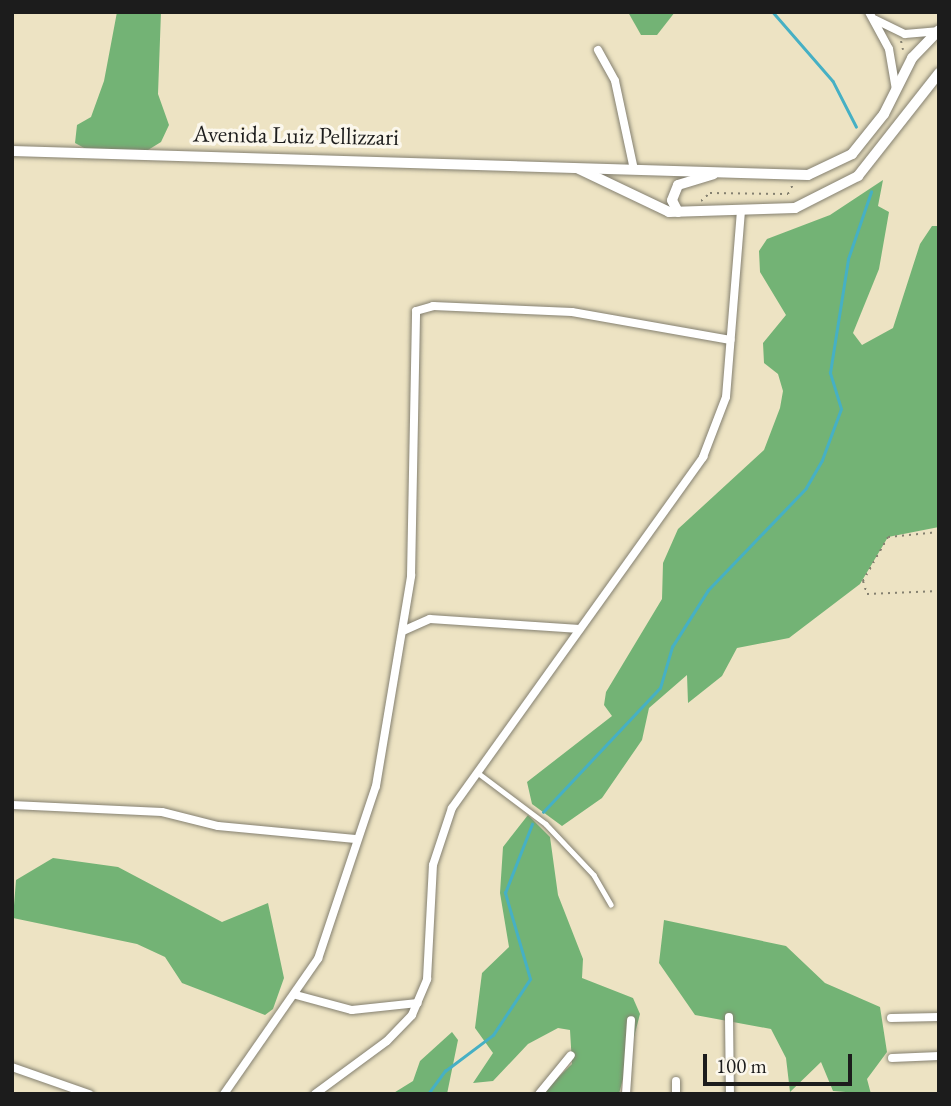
<!DOCTYPE html>
<style>
body{margin:0}
#map{position:relative;width:951px;height:1106px;overflow:hidden;background:#ede3c3;font-family:"EB Garamond",serif}
div>[style]{position:absolute}
[style*='--x']{left:calc(var(--x)*1px);top:calc(var(--y)*1px);width:calc(var(--w)*1px);rotate:calc(var(--a)*1deg)}
.forest>*{inset:0;background:#73b375}
.stream>*{height:2.5px;margin:-1.25px;padding:0 1.25px;transform-origin:1.25px;border-radius:1.25px;background:#46b0c4}
.path>*{height:2px;margin-top:-1px;transform-origin:0;background:repeating-linear-gradient(90deg,#848070 0 2px,transparent 0 7px)}
.roads{filter:drop-shadow(0 0 2px #848070) drop-shadow(0 0 2px #848070)}
.lane>*{height:4.5px;margin:-2.25px;padding:0 2.25px;transform-origin:2.25px;border-radius:2.25px;background:#fff}
.street>*{height:8px;margin:-4px;padding:0 4px;transform-origin:4px;border-radius:4px;background:#fff}
.secondary>*{height:10px;margin:-5px;padding:0 5px;transform-origin:5px;border-radius:5px;background:#fff}
span{translate:-50% -50%;white-space:nowrap;text-align:center;line-height:1.15;-webkit-text-stroke:7px #fbf7ec;paint-order:stroke}
.street-label{font-size:24px;color:#1c1c1c}
.frame{position:absolute;inset:0;border:14px solid #1c1c1c;pointer-events:none}
.scale{position:absolute;left:703px;top:1054px;width:149px;height:32px;box-sizing:border-box;border:4px solid #1c1c1c;border-top:0;padding-left:9px;font-size:21px;line-height:24px;white-space:nowrap;color:#1c1c1c;-webkit-text-stroke:5px #fbf7ec;paint-order:stroke}
</style>
<div id="map">
<div class="forest">
<div style="clip-path:polygon(117px 12px,161px 12px,158px 94px,169px 125px,161px 142px,148px 150px,88px 150px,75px 143px,77px 125px,91px 117px,104px 81px)"></div>
<div style="clip-path:polygon(628px 12px,675px 12px,657px 35px,641px 35px)"></div>
<div style="clip-path:polygon(883px 180px,878px 206px,889px 212px,879px 269px,853px 333px,862px 345px,893px 328px,920px 244px,932px 226px,939px 226px,939px 527px,888px 537px,860px 584px,789px 638px,737px 648px,722px 676px,688px 703px,687px 675px,649px 708px,642px 740px,602px 798px,562px 826px,532px 804px,527px 782px,612px 716px,604px 705px,606px 692px,662px 599px,663px 563px,678px 529px,764px 450px,780px 408px,783px 391px,778px 374px,764px 363px,763px 343px,786px 315px,760px 272px,759px 251px,767px 239px,830px 215px)"></div>
<div style="clip-path:polygon(528px 815px,550px 837px,558px 895px,583px 959px,582px 978px,633px 998px,640px 1014px,619px 1094px,541px 1094px,572px 1064px,570px 1030px,558px 1028px,528px 1044px,493px 1081px,473px 1083px,493px 1053px,475px 1028px,482px 973px,509px 947px,500px 893px,503px 847px)"></div>
<div style="clip-path:polygon(53px 858px,118px 867px,222px 922px,268px 903px,284px 978px,273px 1009px,265px 1015px,182px 983px,165px 957px,137px 944px,13px 918px,16px 880px)"></div>
<div style="clip-path:polygon(664px 920px,786px 946px,825px 983px,880px 1007px,887px 1052px,867px 1079px,871px 1094px,833px 1091px,821px 1062px,790px 1092px,786px 1058px,771px 1029px,695px 1015px,659px 963px)"></div>
<div style="clip-path:polygon(452px 1032px,458px 1040px,447px 1094px,392px 1094px,413px 1081px,420px 1061px)"></div>
</div>
<div class="stream">
<div style="--x:773;--y:12;--w:91;--a:49"></div>
<div style="--x:833;--y:81;--w:51;--a:62.9"></div>
<div style="--x:543;--y:812;--w:170;--a:-46.7"></div>
<div style="--x:660;--y:688;--w:43;--a:-73.7"></div>
<div style="--x:672;--y:647;--w:67;--a:-57.7"></div>
<div style="--x:708;--y:590;--w:141;--a:-46.1"></div>
<div style="--x:806;--y:488;--w:32;--a:-60"></div>
<div style="--x:822;--y:460;--w:54;--a:-69.6"></div>
<div style="--x:841;--y:409;--w:38;--a:-107"></div>
<div style="--x:830;--y:373;--w:115;--a:-81"></div>
<div style="--x:848;--y:259;--w:71;--a:-71.1"></div>
<div style="--x:428;--y:1094;--w:29;--a:-54"></div>
<div style="--x:445;--y:1071;--w:60;--a:-36.9"></div>
<div style="--x:493;--y:1035;--w:67;--a:-56.5"></div>
<div style="--x:530;--y:979;--w:90;--a:-106.2"></div>
<div style="--x:505;--y:893;--w:74;--a:-68.6"></div>
</div>
<div class="path">
<div style="--x:901;--y:41;--w:9;--a:77"></div>
<div style="--x:701;--y:201;--w:12;--a:-42"></div>
<div style="--x:710;--y:193;--w:78;--a:0.7"></div>
<div style="--x:788;--y:194;--w:11;--a:-63"></div>
<div style="--x:939;--y:532;--w:51;--a:174.4"></div>
<div style="--x:888;--y:537;--w:51;--a:119.6"></div>
<div style="--x:863;--y:581;--w:14;--a:73"></div>
<div style="--x:867;--y:594;--w:72;--a:-2.4"></div>
</div>
<div class="roads">
<div class="lane">
<div style="--x:477;--y:772;--w:86;--a:37"></div>
<div style="--x:546;--y:824;--w:70;--a:46.7"></div>
<div style="--x:594;--y:875;--w:34;--a:60"></div>
</div>
<div class="street">
<div style="--x:869;--y:12;--w:42;--a:61.6"></div>
<div style="--x:889;--y:49;--w:42;--a:80.3"></div>
<div style="--x:876;--y:20;--w:32;--a:26"></div>
<div style="--x:905;--y:34;--w:32;--a:-5"></div>
<div style="--x:598;--y:50;--w:35;--a:61"></div>
<div style="--x:615;--y:81;--w:91;--a:77.9"></div>
<div style="--x:405;--y:630;--w:27;--a:-24"></div>
<div style="--x:430;--y:619;--w:150;--a:3.8"></div>
<div style="--x:12;--y:805;--w:150;--a:2.7"></div>
<div style="--x:162;--y:812;--w:58;--a:14"></div>
<div style="--x:218;--y:826;--w:138;--a:5.4"></div>
<div style="--x:296;--y:995;--w:58;--a:15"></div>
<div style="--x:352;--y:1010;--w:66;--a:-6.1"></div>
<div style="--x:729;--y:1017;--w:77;--a:89.3"></div>
<div style="--x:891;--y:1018;--w:48;--a:-1.2"></div>
<div style="--x:892;--y:1058;--w:47;--a:-2.4"></div>
<div style="--x:12;--y:1067;--w:82;--a:19.3"></div>
<div style="--x:676;--y:1081;--w:13;--a:90"></div>
<div style="--x:224;--y:1094;--w:165;--a:-55.2"></div>
<div style="--x:318;--y:959;--w:182;--a:-71.5"></div>
<div style="--x:376;--y:786;--w:213;--a:-80.5"></div>
<div style="--x:411;--y:576;--w:265;--a:-88.9"></div>
<div style="--x:416;--y:311;--w:18;--a:-16"></div>
<div style="--x:433;--y:306;--w:139;--a:2.5"></div>
<div style="--x:572;--y:312;--w:161;--a:10"></div>
<div style="--x:315;--y:1094;--w:89;--a:-36.4"></div>
<div style="--x:387;--y:1041;--w:36;--a:-46"></div>
<div style="--x:412;--y:1015;--w:39;--a:-67"></div>
<div style="--x:427;--y:979;--w:114;--a:-87"></div>
<div style="--x:433;--y:865;--w:60;--a:-71.6"></div>
<div style="--x:452;--y:808;--w:432;--a:-54.4"></div>
<div style="--x:703;--y:457;--w:64;--a:-69"></div>
<div style="--x:726;--y:397;--w:186;--a:-85.4"></div>
<div style="--x:539;--y:1094;--w:50;--a:-50.6"></div>
<div style="--x:626;--y:1094;--w:74;--a:-86.1"></div>
</div>
<div class="secondary">
<div style="--x:12;--y:151;--w:796;--a:1.73"></div>
<div style="--x:808;--y:175;--w:49;--a:-25.5"></div>
<div style="--x:852;--y:154;--w:51;--a:-51.3"></div>
<div style="--x:884;--y:114;--w:63;--a:-63.4"></div>
<div style="--x:912;--y:58;--w:39;--a:-46"></div>
<div style="--x:579;--y:169;--w:100;--a:25.5"></div>
<div style="--x:669;--y:212;--w:126;--a:-1.8"></div>
<div style="--x:795;--y:208;--w:71;--a:-26.9"></div>
<div style="--x:858;--y:176;--w:131;--a:-51.8"></div>
<div style="--x:678;--y:212;--w:13;--a:-117"></div>
<div style="--x:672;--y:200;--w:16;--a:-68"></div>
<div style="--x:678;--y:185;--w:37;--a:-17"></div>
</div>
</div>
<div class="street-label">
<span style="left:296px;top:135px;rotate:1deg">Avenida Luiz Pellizzari</span>
</div>
<div class="frame"></div>
<div class="scale">100 m</div>
</div>
